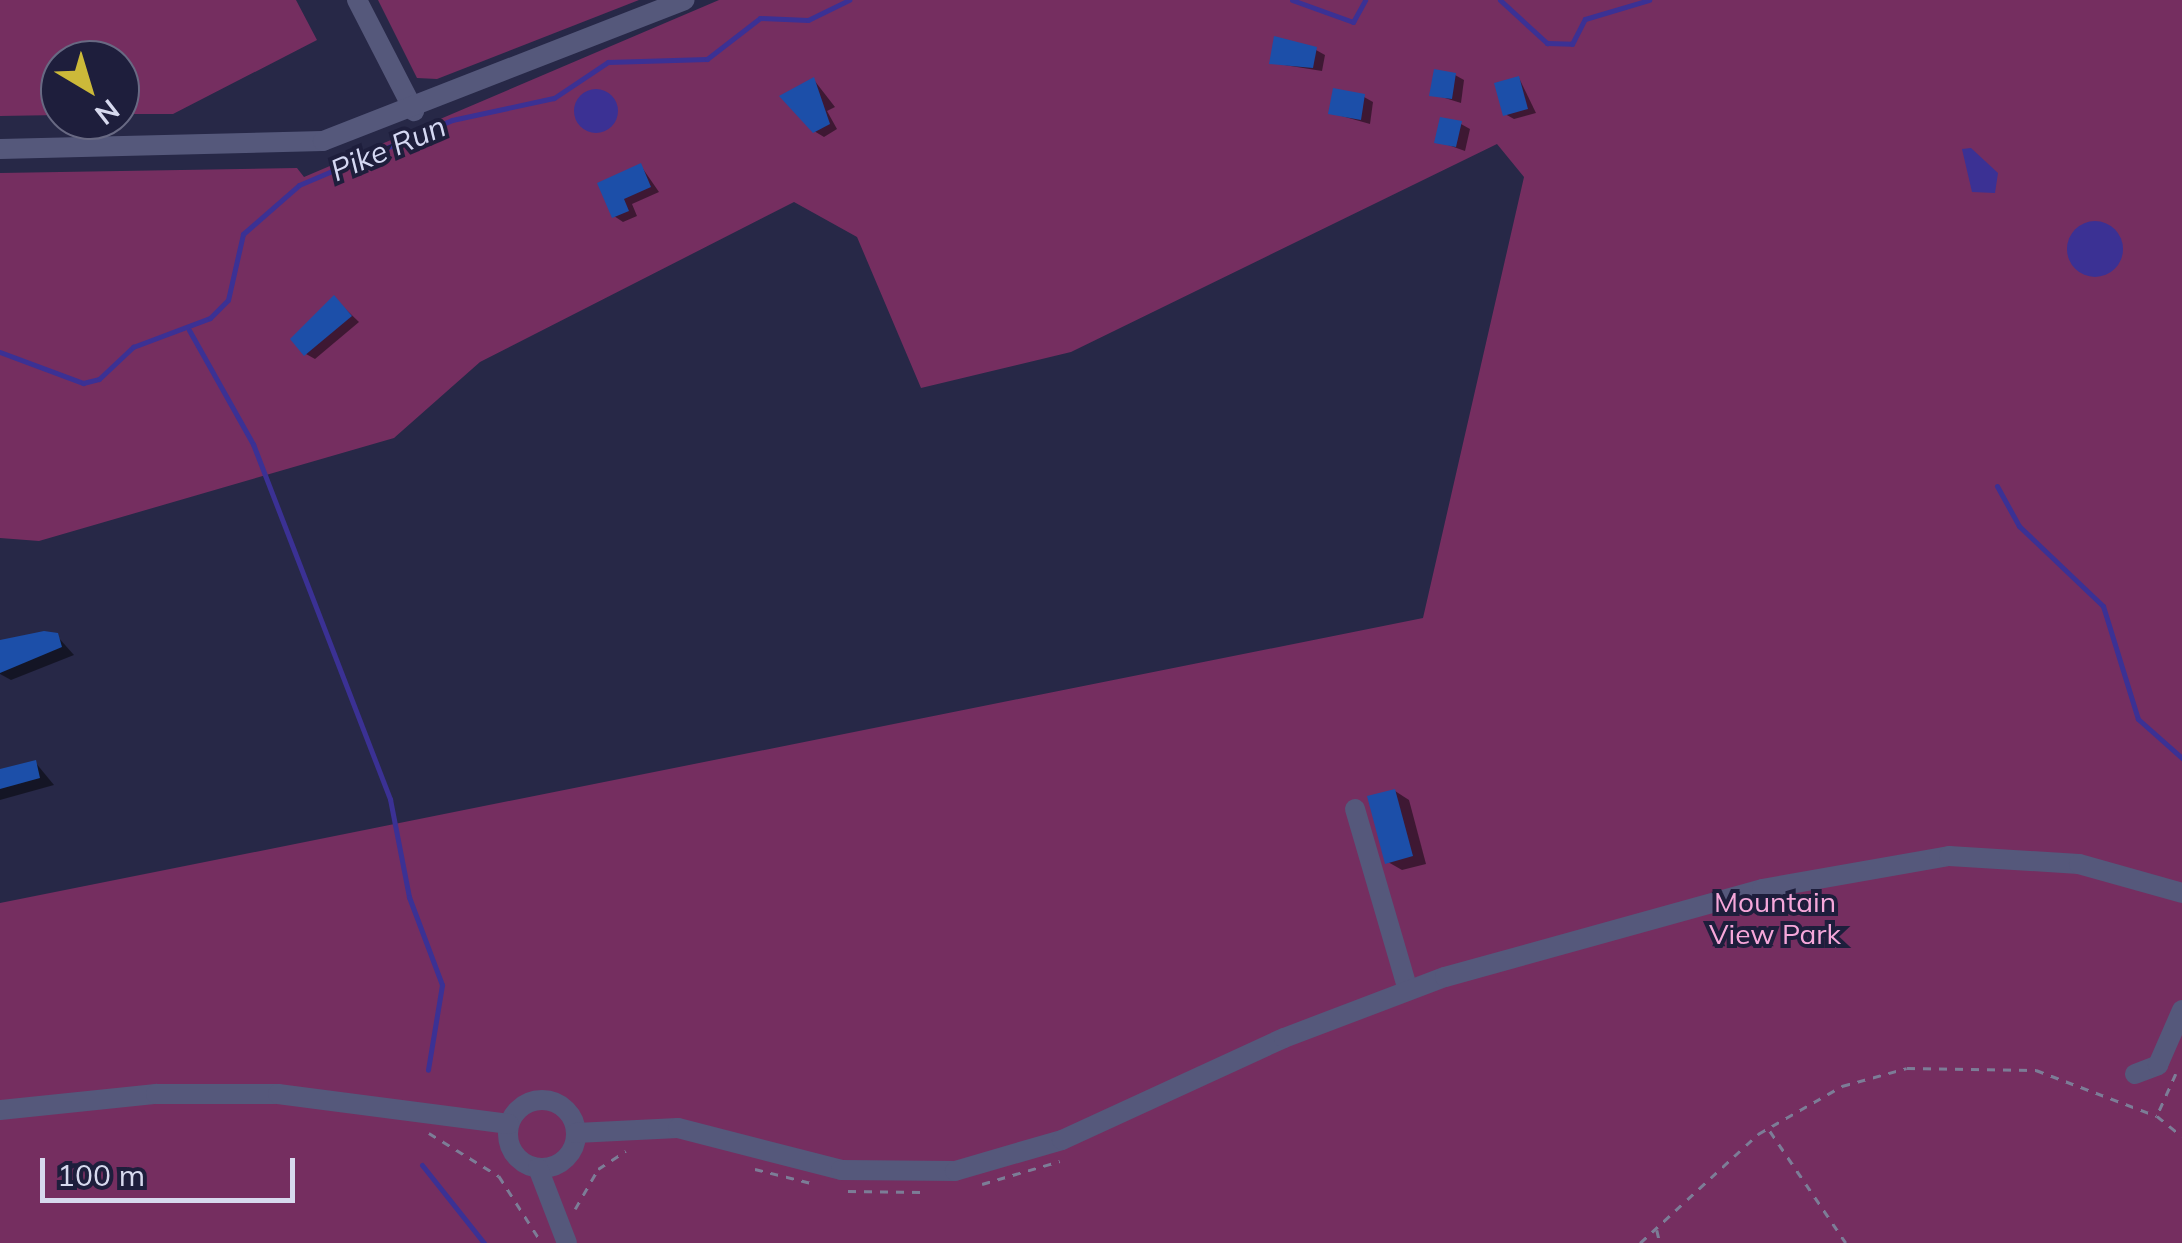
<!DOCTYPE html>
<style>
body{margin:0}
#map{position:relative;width:2182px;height:1243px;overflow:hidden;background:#272847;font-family:Mulish,sans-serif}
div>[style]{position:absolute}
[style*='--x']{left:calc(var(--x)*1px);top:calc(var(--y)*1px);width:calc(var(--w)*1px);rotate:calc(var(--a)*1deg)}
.green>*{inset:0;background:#752e60}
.water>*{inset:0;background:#3b3194}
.round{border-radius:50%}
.shadow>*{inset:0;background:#0007}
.stream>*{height:5px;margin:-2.5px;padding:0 2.5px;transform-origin:2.5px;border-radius:2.5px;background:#3b3194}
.building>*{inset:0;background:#1c4fa9}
.path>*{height:2.5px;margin-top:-1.25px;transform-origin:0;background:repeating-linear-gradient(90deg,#7c7d97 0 8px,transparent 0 16px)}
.minor>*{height:20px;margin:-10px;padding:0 10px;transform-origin:10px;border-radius:10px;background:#55587b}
.minor>.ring{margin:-10px;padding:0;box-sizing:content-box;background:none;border:20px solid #55587b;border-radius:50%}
span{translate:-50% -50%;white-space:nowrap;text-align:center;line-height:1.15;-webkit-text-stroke:8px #1e1e3c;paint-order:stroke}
.park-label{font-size:28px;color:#f6a7da}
.water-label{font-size:30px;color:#d5d8f3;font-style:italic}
.north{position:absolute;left:40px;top:40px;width:100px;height:100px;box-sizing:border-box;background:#1e1e3c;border:2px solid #686983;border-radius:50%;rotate:142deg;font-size:28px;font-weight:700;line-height:40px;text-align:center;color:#d7d9ee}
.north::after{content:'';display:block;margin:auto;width:35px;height:45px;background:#ccb939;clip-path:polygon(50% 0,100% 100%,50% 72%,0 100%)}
.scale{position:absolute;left:40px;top:1158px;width:255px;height:45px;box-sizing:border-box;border:5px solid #d7d9ee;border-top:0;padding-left:12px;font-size:30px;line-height:35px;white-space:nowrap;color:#d7d9ee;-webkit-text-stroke:8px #1e1e3c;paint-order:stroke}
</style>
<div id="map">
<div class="green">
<div style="clip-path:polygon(0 0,296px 0,317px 40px,173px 114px,120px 114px,120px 60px,60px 60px,60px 115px,0 116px)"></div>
<div style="clip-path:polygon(378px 0,639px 0,437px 79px,417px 78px)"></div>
<div style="clip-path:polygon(719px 0,2182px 0,2182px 1243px,0 1243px,0 903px,1423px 618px,1524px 177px,1497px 144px,1071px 352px,921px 388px,857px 237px,794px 202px,480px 362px,394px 438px,39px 541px,0 538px,0 173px,297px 168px,304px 177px)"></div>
</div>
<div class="water">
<div class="round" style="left:574px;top:89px;width:44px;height:44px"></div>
<div style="clip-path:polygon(1971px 148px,1998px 173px,1995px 193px,1972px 192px,1962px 149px)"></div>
<div class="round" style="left:2067px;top:221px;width:56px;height:56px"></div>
</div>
<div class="shadow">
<div style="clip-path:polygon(1316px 50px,1325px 55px,1322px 71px,1272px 63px)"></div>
<div style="clip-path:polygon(1455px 75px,1464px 80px,1461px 103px,1432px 94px)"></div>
<div style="clip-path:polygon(1519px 78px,1536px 113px,1514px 119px,1505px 114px)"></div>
<div style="clip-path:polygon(814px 80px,835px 107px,827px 111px,837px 129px,824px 137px,814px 131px)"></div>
<div style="clip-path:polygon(1364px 97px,1373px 102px,1370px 124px,1331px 113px)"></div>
<div style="clip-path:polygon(1461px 124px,1470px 129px,1465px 151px,1437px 141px)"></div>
<div style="clip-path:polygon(641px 166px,659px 192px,632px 204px,637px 216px,623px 222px,614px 216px)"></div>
<div style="clip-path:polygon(334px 298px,359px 322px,315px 359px,306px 354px)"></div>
<div style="clip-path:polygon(57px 636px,74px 655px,11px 680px,0 674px,0 643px)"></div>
<div style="clip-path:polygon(35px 762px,54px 785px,0 800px,0 772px)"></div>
<div style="clip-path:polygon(1395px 791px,1409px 800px,1426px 864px,1402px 870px,1388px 862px)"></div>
</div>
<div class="stream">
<div style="--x:1292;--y:0;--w:65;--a:19.8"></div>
<div style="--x:1353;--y:22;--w:25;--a:-61"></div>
<div style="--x:1500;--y:0;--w:64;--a:42.5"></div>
<div style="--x:1547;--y:43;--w:25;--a:2"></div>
<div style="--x:1572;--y:44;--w:28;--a:-63"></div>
<div style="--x:1585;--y:19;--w:67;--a:-16.5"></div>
<div style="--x:189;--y:330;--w:131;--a:60.7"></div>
<div style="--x:253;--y:444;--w:381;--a:68.9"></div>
<div style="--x:390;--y:799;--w:100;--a:79"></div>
<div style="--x:409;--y:897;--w:94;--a:69.4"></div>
<div style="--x:442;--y:985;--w:86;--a:99.4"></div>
<div style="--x:0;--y:352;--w:89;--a:20.5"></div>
<div style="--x:83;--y:383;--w:16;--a:-14"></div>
<div style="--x:99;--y:379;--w:47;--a:-43.3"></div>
<div style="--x:133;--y:347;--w:82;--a:-20.6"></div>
<div style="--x:210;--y:318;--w:25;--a:-45"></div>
<div style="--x:228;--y:300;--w:68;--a:-77.2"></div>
<div style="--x:243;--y:234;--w:74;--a:-41.2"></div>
<div style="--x:299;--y:185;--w:166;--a:-23"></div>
<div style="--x:452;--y:120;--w:104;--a:-12.2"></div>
<div style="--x:554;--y:98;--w:65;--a:-33.7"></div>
<div style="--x:608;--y:62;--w:99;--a:-1.7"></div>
<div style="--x:707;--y:59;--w:67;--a:-37.7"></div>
<div style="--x:760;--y:18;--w:48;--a:2.4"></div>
<div style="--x:808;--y:20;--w:46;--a:-26"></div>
<div style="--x:1997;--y:486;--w:46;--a:61.2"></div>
<div style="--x:2019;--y:526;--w:116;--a:43.6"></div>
<div style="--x:2103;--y:606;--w:118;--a:72.8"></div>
<div style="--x:2138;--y:719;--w:59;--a:41.6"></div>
<div style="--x:422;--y:1165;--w:100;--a:51.5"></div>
</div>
<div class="building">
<div style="clip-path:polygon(1274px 36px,1317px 47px,1313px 68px,1269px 64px)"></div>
<div style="clip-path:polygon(1434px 69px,1456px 73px,1452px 99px,1429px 96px)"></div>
<div style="clip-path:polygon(1519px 76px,1528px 109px,1503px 116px,1494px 83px)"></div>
<div style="clip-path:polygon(814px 77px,830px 124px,813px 133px,779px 96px)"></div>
<div style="clip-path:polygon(1333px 88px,1365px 94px,1361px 120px,1328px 114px)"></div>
<div style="clip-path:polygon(1440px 117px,1462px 121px,1456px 147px,1434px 143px)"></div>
<div style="clip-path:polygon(641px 163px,651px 187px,624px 199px,629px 211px,612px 218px,597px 183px)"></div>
<div style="clip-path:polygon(334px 295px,352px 316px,304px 356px,290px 339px)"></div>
<div style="clip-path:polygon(44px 631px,58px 633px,62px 647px,0 673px,0 640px)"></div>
<div style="clip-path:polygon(36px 760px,40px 778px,0 789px,0 769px)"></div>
<div style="clip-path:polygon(1395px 789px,1413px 856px,1385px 864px,1367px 796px)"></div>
</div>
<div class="path">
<div style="--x:2176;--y:1074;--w:46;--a:114.3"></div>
<div style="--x:2157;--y:1116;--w:32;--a:39"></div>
<div style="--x:1770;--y:1131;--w:135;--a:55.8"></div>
<div style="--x:429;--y:1133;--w:82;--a:31.6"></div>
<div style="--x:499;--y:1176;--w:80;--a:57.3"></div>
<div style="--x:755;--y:1169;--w:62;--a:14"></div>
<div style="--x:982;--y:1184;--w:81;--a:-16.4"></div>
<div style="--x:848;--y:1191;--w:73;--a:0.8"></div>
<div style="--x:575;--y:1209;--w:46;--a:-60.1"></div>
<div style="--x:598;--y:1169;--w:33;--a:-33"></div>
<div style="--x:1657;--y:1230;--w:13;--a:77"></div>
<div style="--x:1640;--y:1243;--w:161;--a:-42.7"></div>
<div style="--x:1758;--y:1134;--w:97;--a:-29.7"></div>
<div style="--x:1842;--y:1086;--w:67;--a:-15.5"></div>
<div style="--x:1907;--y:1068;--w:129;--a:0.9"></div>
<div style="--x:2036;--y:1070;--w:129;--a:20.8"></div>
</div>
<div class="minor">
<div style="--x:357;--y:0;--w:125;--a:62.8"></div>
<div style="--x:0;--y:149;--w:323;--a:-1.4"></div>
<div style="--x:323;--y:141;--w:388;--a:-21.3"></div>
<div style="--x:1355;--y:809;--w:189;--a:73.7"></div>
<div style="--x:2135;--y:1074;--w:25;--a:-21"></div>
<div style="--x:2158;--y:1065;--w:60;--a:-66.4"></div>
<div class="ring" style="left:508px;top:1100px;width:48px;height:48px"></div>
<div style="--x:0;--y:1110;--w:157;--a:-5.9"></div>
<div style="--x:156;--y:1094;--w:122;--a:0"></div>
<div style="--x:278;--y:1094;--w:233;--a:7.4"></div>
<div style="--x:576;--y:1133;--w:102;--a:-2.8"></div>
<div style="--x:678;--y:1128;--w:168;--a:14.4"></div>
<div style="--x:841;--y:1170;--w:114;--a:0.5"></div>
<div style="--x:955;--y:1171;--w:111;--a:-16.2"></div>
<div style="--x:1062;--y:1140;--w:244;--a:-24.7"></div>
<div style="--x:1284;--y:1038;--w:172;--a:-20.8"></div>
<div style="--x:1445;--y:977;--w:329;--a:-15.5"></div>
<div style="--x:1762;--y:889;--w:190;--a:-10"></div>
<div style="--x:1949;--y:856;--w:130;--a:3.5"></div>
<div style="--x:2079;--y:864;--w:107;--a:15.7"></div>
<div style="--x:538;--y:1168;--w:80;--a:68.9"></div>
</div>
<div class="park-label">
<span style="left:1775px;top:918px">Mountain<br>View Park</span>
</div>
<div class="water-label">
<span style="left:388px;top:148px;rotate:-23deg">Pike Run</span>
</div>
<div class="north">N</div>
<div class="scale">100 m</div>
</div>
